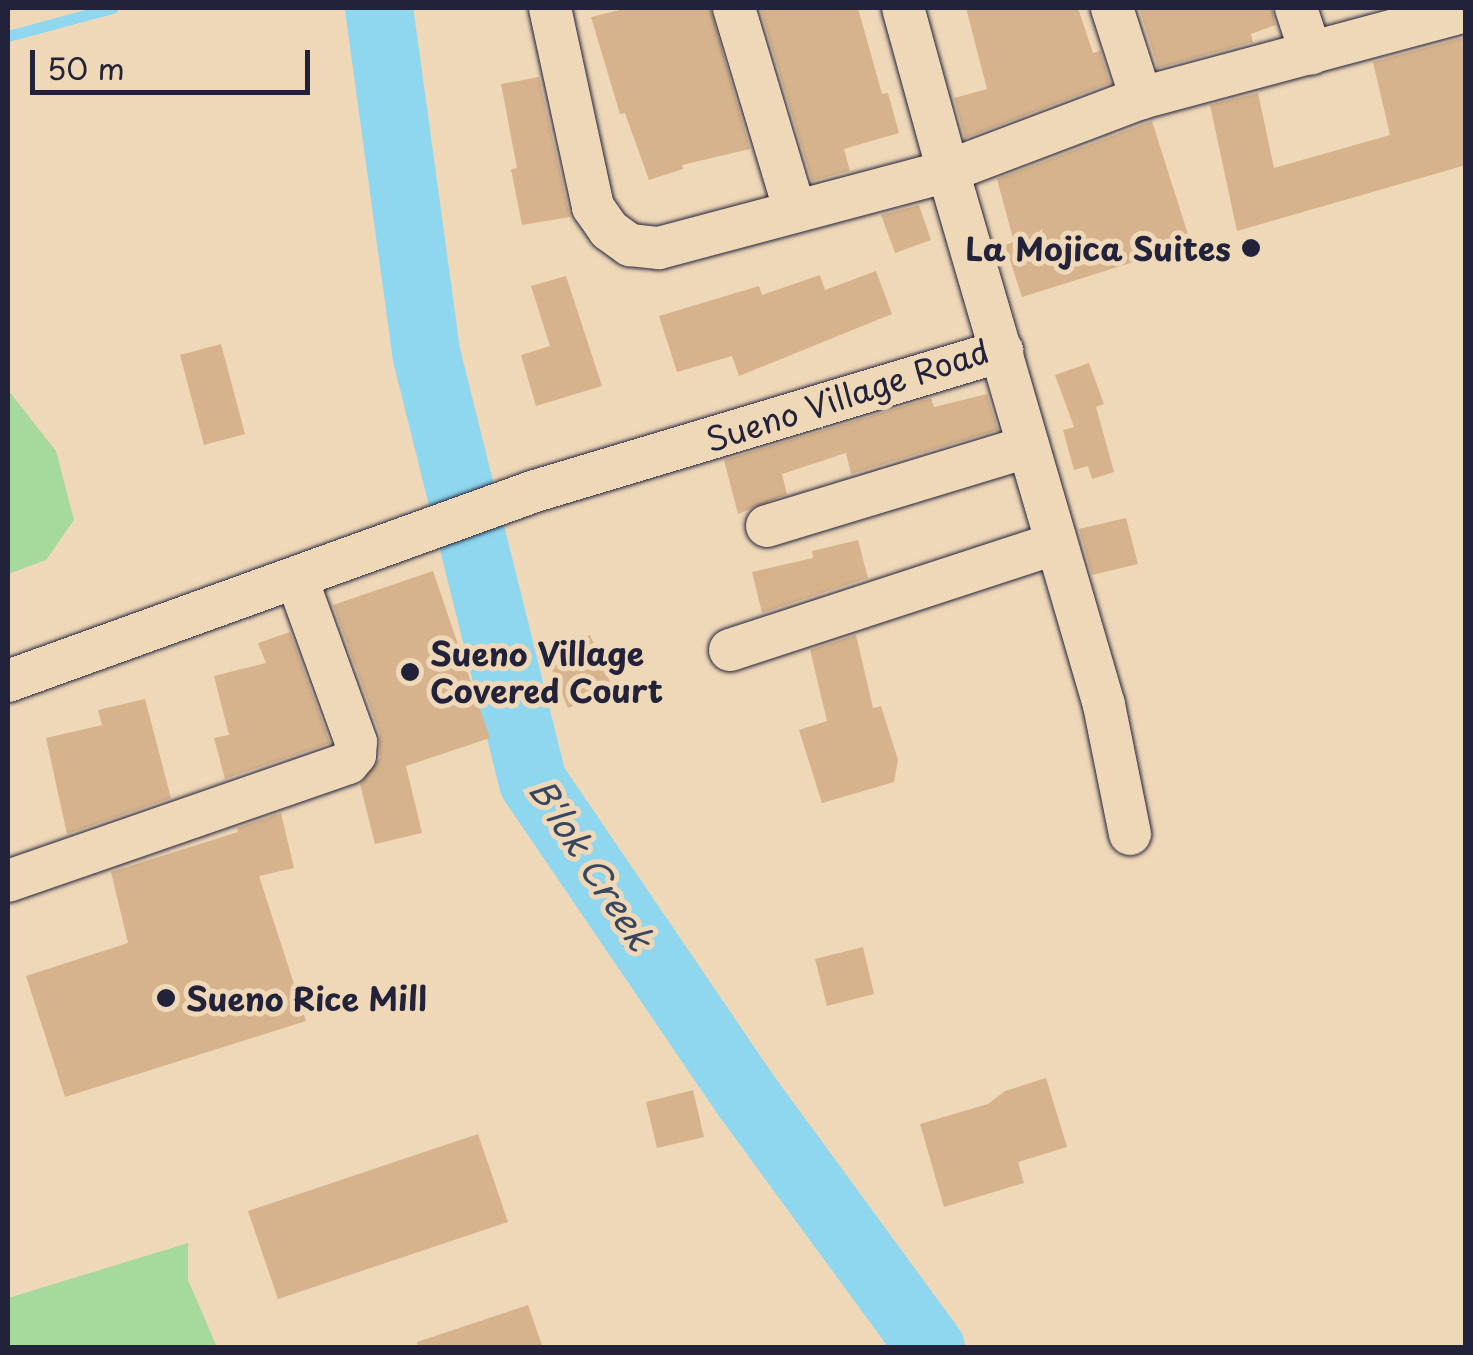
<!DOCTYPE html>
<style>
body{margin:0}
#map{position:relative;width:1473px;height:1355px;overflow:hidden;background:#efd8b8;font-family:"Playpen Sans",sans-serif}
div>[style]{position:absolute}
[style*='--x']{left:calc(var(--x)*1px);top:calc(var(--y)*1px);width:calc(var(--w)*1px);rotate:calc(var(--a)*1deg)}
.green>*{inset:0;background:#a6da9d}
.stream>*{height:11px;margin:-5.5px;padding:0 5.5px;transform-origin:5.5px;border-radius:5.5px;background:#8ed7ef}
.river>*{height:68px;margin:-34px;padding:0 34px;transform-origin:34px;border-radius:34px;background:#8ed7ef}
.building>*{inset:0;background:#d6b38c}
.roads{filter:drop-shadow(0 0 2px #22223b) drop-shadow(0 0 2px #22223b)}
.minor>*{height:42px;margin:-21px;padding:0 21px;transform-origin:21px;border-radius:21px;background:#efd8b8}
.dots>*{width:28px;height:28px;translate:-50% -50%;box-sizing:border-box;border:5px solid #efd8b8;border-radius:50%}
span{translate:-50% -50%;white-space:nowrap;text-align:center;line-height:1.15;-webkit-text-stroke:10px #efd8b8;paint-order:stroke}
.poi-label{font-size:32px;color:#22223b;font-weight:700}
.right{translate:-100% -50%;text-align:right}
.left{translate:0 -50%;text-align:left}
.street-label{font-size:32px;color:#22223b}
.water-label{font-size:35px;color:#38465f;font-style:italic}
.frame{position:absolute;inset:0;border:10px solid #22223b;pointer-events:none}
.scale{position:absolute;left:30px;top:50px;width:280px;height:45px;box-sizing:border-box;border:5px solid #22223b;border-top:0;padding-left:12px;font-size:30px;line-height:35px;white-space:nowrap;color:#22223b;-webkit-text-stroke:8px #efd8b8;paint-order:stroke}
</style>
<div id="map">
<div class="green">
<div style="clip-path:polygon(8px 390px,56px 451px,74px 520px,46px 560px,8px 574px)"></div>
<div style="clip-path:polygon(188px 1243px,188px 1280px,217px 1347px,8px 1347px,8px 1298px)"></div>
</div>
<div class="stream">
<div style="--x:8;--y:36;--w:108;--a:-15.1"></div>
</div>
<div class="river">
<div style="--x:379;--y:8;--w:352;--a:82.2"></div>
<div style="--x:427;--y:357;--w:438;--a:76"></div>
<div style="--x:533;--y:782;--w:382;--a:55.8"></div>
<div style="--x:748;--y:1098;--w:310;--a:53.8"></div>
</div>
<div class="building">
<div style="clip-path:polygon(628px 8px,710px 8px,750px 149px,682px 165px,683px 169px,649px 180px,625px 113px,620px 114px,591px 17px)"></div>
<div style="clip-path:polygon(760px 8px,858px 8px,882px 94px,888px 93px,899px 133px,844px 149px,850px 171px,812px 181px)"></div>
<div style="clip-path:polygon(966px 8px,1078px 8px,1093px 53px,1100px 51px,1110px 83px,965px 138px,954px 98px,987px 89px)"></div>
<div style="clip-path:polygon(1139px 8px,1272px 8px,1275px 25px,1251px 34px,1253px 42px,1158px 68px)"></div>
<div style="clip-path:polygon(1466px 37px,1466px 165px,1237px 231px,1210px 105px,1258px 93px,1274px 168px,1390px 135px,1373px 62px)"></div>
<div style="clip-path:polygon(539px 77px,570px 217px,522px 225px,511px 169px,517px 168px,501px 84px)"></div>
<div style="clip-path:polygon(1152px 121px,1191px 244px,1022px 297px,1005px 245px,1014px 242px,997px 179px)"></div>
<div style="clip-path:polygon(919px 205px,931px 240px,895px 253px,881px 215px)"></div>
<div style="clip-path:polygon(876px 271px,892px 314px,739px 376px,732px 356px,677px 372px,659px 316px,759px 286px,762px 295px,820px 275px,825px 290px)"></div>
<div style="clip-path:polygon(566px 276px,602px 386px,536px 406px,521px 355px,550px 346px,531px 286px)"></div>
<div style="clip-path:polygon(221px 344px,245px 434px,204px 445px,180px 355px)"></div>
<div style="clip-path:polygon(1089px 363px,1104px 404px,1096px 407px,1114px 472px,1092px 479px,1088px 466px,1074px 470px,1063px 430px,1074px 427px,1055px 375px)"></div>
<div style="clip-path:polygon(987px 394px,998px 430px,851px 474px,846px 453px,782px 474px,787px 494px,738px 514px,724px 460px,931px 398px,934px 407px)"></div>
<div style="clip-path:polygon(1126px 518px,1138px 564px,1092px 575px,1079px 529px)"></div>
<div style="clip-path:polygon(858px 540px,868px 578px,762px 613px,752px 572px,813px 558px,812px 551px)"></div>
<div style="clip-path:polygon(433px 571px,490px 738px,406px 766px,422px 833px,375px 844px,360px 784px,380px 758px,380px 734px,333px 605px)"></div>
<div style="clip-path:polygon(290px 632px,330px 743px,225px 779px,214px 738px,229px 735px,214px 676px,266px 663px,258px 643px)"></div>
<div style="clip-path:polygon(590px 635px,613px 689px,568px 708px,545px 653px)"></div>
<div style="clip-path:polygon(856px 635px,873px 708px,881px 706px,898px 760px,894px 782px,822px 803px,799px 730px,827px 721px,810px 650px)"></div>
<div style="clip-path:polygon(145px 699px,171px 798px,67px 834px,46px 738px,102px 725px,98px 710px)"></div>
<div style="clip-path:polygon(281px 813px,294px 868px,259px 876px,306px 1021px,65px 1097px,26px 976px,128px 943px,111px 872px,238px 832px,237px 828px)"></div>
<div style="clip-path:polygon(863px 947px,874px 994px,827px 1006px,815px 959px)"></div>
<div style="clip-path:polygon(1046px 1078px,1067px 1147px,1018px 1162px,1024px 1183px,944px 1207px,920px 1124px,988px 1104px,1005px 1091px)"></div>
<div style="clip-path:polygon(693px 1090px,704px 1137px,657px 1148px,646px 1102px)"></div>
<div style="clip-path:polygon(478px 1134px,508px 1222px,278px 1299px,248px 1211px)"></div>
<div style="clip-path:polygon(528px 1305px,543px 1348px,418px 1348px,417px 1342px)"></div>
</div>
<div class="roads">
<div class="minor">
<div style="--x:550;--y:8;--w:204;--a:77.8"></div>
<div style="--x:593;--y:207;--w:28;--a:55"></div>
<div style="--x:609;--y:230;--w:26;--a:36"></div>
<div style="--x:630;--y:245;--w:29;--a:6"></div>
<div style="--x:659;--y:248;--w:299;--a:-14.9"></div>
<div style="--x:948;--y:171;--w:169;--a:-105.4"></div>
<div style="--x:734;--y:8;--w:212;--a:73.3"></div>
<div style="--x:1112;--y:8;--w:95;--a:72.1"></div>
<div style="--x:1296;--y:8;--w:48;--a:71.9"></div>
<div style="--x:767;--y:526;--w:272;--a:-16.9"></div>
<div style="--x:730;--y:650;--w:341;--a:-18.1"></div>
<div style="--x:8;--y:681;--w:560;--a:-19.83"></div>
<div style="--x:535;--y:491;--w:488;--a:-16.7"></div>
<div style="--x:1130;--y:834;--w:132;--a:-101.4"></div>
<div style="--x:1104;--y:705;--w:556;--a:-106.28"></div>
<div style="--x:948;--y:171;--w:206;--a:-20.7"></div>
<div style="--x:1141;--y:98;--w:336;--a:-15"></div>
<div style="--x:8;--y:881;--w:360;--a:-19.1"></div>
<div style="--x:348;--y:763;--w:11;--a:-49"></div>
<div style="--x:355;--y:755;--w:13;--a:-86"></div>
<div style="--x:356;--y:742;--w:173;--a:-109.9"></div>
</div>
</div>
<div class="dots">
<div style="left:1251px;top:248px;background:#22223b"></div>
<div style="left:410px;top:672px;background:#22223b"></div>
<div style="left:166px;top:998px;background:#22223b"></div>
</div>
<div class="poi-label">
<span class="right" style="left:1231px;top:248px">La Mojica Suites</span>
<span class="left" style="left:430px;top:672px">Sueno Village<br>Covered Court</span>
<span class="left" style="left:186px;top:998px">Sueno Rice Mill</span>
</div>
<div class="street-label">
<span style="left:847px;top:395px;rotate:-18deg">Sueno Village Road</span>
</div>
<div class="water-label">
<span style="left:592px;top:864px;rotate:57deg">B'lok Creek</span>
</div>
<div class="frame"></div>
<div class="scale">50 m</div>
</div>
